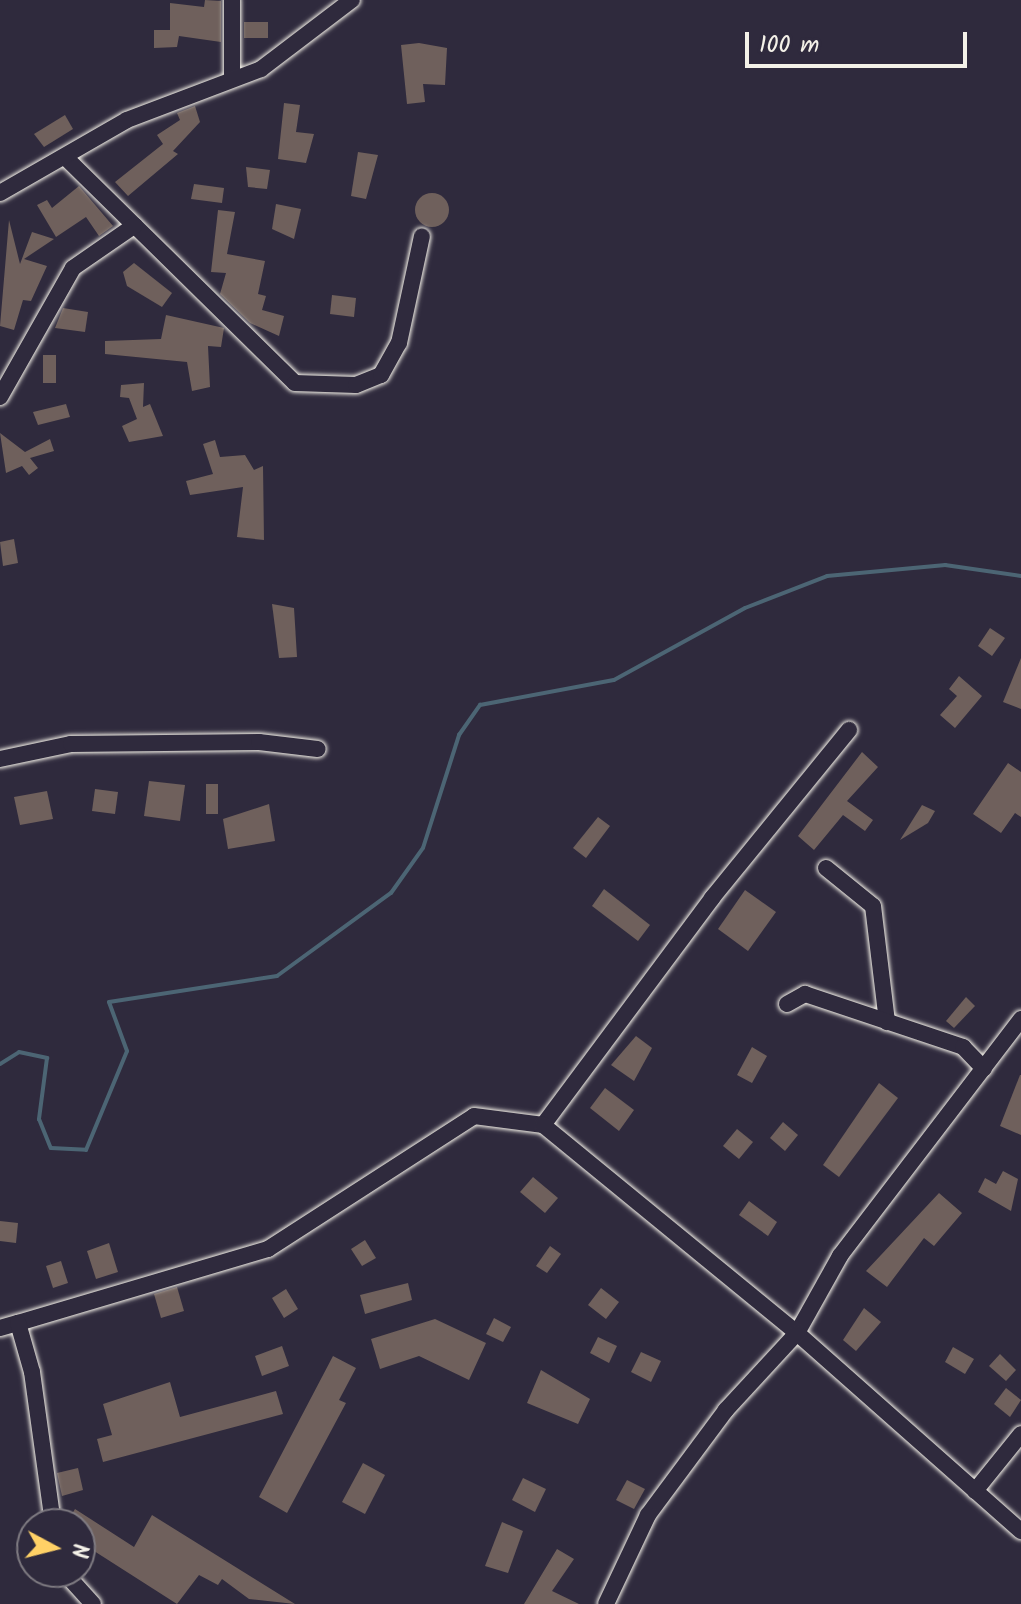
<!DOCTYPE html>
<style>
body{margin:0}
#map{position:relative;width:1021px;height:1604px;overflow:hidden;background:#2f2a3d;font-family:Kalam,sans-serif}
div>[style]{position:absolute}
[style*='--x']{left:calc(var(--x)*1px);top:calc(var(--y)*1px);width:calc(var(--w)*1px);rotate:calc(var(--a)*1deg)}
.stream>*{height:4px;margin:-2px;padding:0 2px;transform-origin:2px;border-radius:2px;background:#4c6574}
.building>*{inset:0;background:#6f605c}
.round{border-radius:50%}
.roads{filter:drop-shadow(0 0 2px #f4f1e8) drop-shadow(0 0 2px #f4f1e8)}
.street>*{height:16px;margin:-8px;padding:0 8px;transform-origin:8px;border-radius:8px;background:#2f2a3d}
span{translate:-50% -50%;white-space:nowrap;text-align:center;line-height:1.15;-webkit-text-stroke:6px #2f2a3d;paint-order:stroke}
.north{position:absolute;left:16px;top:1508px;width:80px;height:80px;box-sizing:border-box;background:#2f2a3d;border:2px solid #7e7a81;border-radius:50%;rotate:97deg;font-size:22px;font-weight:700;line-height:32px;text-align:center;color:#f4f1e8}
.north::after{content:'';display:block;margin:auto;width:28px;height:36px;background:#ffd166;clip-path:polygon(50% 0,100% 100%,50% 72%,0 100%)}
.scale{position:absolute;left:745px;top:32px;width:222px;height:36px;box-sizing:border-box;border:4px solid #f4f1e8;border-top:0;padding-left:10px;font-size:24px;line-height:28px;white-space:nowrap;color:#f4f1e8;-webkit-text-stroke:6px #2f2a3d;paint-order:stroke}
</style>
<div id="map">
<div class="stream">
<div style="--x:0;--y:1064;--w:22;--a:-32"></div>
<div style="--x:19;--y:1052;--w:29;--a:12"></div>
<div style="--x:47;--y:1058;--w:62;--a:97.5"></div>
<div style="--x:39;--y:1119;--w:31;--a:68"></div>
<div style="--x:51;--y:1148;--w:35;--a:3"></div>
<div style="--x:86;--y:1150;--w:107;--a:-67.5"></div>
<div style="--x:127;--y:1051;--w:52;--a:-110.2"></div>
<div style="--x:109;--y:1002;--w:170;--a:-8.8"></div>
<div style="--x:277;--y:976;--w:141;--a:-36.1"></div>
<div style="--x:391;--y:893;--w:55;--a:-54.6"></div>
<div style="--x:423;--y:848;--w:119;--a:-72.3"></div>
<div style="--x:459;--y:735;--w:37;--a:-55"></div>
<div style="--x:480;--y:705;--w:136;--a:-10.6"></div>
<div style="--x:614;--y:680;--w:149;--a:-28.8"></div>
<div style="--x:745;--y:608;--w:88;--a:-21.3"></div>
<div style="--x:827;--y:576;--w:119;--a:-5.3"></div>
<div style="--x:945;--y:565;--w:77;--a:8.2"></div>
</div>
<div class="building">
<div style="clip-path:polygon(205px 0,221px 1px,221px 42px,179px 36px,177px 47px,154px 48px,154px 30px,170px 30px,170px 3px,204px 7px)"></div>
<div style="clip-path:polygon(244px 22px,268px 22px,268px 38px,244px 38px)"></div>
<div style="clip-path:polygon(419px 43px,447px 48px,445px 85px,423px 84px,425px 102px,407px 104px,401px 45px)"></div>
<div style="clip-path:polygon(284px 103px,300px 105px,296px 132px,314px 134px,306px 163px,278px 159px)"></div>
<div style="clip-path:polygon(195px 106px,200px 122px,173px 151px,178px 154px,128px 196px,115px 182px,163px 144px,157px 135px,180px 120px,177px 113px)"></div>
<div style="clip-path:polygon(65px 115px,73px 129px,44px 147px,34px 134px)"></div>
<div style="clip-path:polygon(358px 152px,378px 155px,366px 199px,351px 196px)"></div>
<div style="clip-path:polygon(246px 167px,270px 170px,267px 189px,248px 187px)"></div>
<div style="clip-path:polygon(194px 184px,224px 188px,222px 203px,191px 199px)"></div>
<div style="clip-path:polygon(79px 186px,113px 226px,99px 236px,86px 217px,56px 237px,37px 205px,47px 200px,52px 208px)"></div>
<div class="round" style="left:415px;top:193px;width:34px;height:34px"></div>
<div style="clip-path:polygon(276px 204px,301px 209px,294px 239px,272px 229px)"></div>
<div style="clip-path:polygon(218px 210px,235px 212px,227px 254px,265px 261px,258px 294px,266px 296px,262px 310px,284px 316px,279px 336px,250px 323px,220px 294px,226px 273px,211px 272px)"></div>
<div style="clip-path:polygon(9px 220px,20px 264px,32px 232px,54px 239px,24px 259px,47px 266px,31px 301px,23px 300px,14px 330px,0 326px)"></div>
<div style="clip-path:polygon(134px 263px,172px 293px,162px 307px,127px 286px,123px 272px)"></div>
<div style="clip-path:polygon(332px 295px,356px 298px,354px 317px,330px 314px)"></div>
<div style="clip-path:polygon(63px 308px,88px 312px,85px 332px,55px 328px)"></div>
<div style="clip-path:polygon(166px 315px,224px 328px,221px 347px,208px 346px,210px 387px,192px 391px,187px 362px,105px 354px,105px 341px,161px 339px)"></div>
<div style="clip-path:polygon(43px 355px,56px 355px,56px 383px,43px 383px)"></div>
<div style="clip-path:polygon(144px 383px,143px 407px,150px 404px,163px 436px,129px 442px,122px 426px,137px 419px,129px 398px,120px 397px,121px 385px)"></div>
<div style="clip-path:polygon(66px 404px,70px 417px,38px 425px,33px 412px)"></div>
<div style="clip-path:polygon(0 433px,25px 452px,50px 439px,54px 451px,30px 458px,38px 468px,29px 475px,22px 466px,6px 473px)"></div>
<div style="clip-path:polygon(215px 440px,220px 457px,245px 455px,254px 470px,263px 466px,264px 540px,237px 537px,243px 487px,190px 495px,186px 481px,213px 474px,203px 444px)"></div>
<div style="clip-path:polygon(14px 539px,18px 563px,3px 566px,0 542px)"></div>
<div style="clip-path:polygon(272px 604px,294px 608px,297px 657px,279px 658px)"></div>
<div style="clip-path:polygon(990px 628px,1005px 638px,992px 656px,978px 646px)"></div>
<div style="clip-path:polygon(1021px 658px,1021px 709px,1003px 702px)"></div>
<div style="clip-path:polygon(959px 676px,982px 696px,955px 728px,940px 715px,957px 696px,949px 689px)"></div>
<div style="clip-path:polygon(862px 752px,878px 767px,847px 801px,873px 820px,865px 831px,843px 815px,814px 850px,798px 836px)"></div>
<div style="clip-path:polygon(1008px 763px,1021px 772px,1021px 817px,1015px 813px,1001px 833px,973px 814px)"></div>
<div style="clip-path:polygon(149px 781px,185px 785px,180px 821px,144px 816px)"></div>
<div style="clip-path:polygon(206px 784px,218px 784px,218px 814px,206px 814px)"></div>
<div style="clip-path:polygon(95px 789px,118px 792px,115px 814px,92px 811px)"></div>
<div style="clip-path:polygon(47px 791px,53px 819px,20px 825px,14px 797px)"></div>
<div style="clip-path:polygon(269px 804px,275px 841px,228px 849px,223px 819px)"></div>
<div style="clip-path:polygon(922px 805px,935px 811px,928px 823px,900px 840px)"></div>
<div style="clip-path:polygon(598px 817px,610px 826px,586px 858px,573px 848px)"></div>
<div style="clip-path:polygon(604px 889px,650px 925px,638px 941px,592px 906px)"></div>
<div style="clip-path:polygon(745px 890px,776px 912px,748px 951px,718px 929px)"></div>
<div style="clip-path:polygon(966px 997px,975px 1006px,954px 1028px,946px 1021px)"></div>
<div style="clip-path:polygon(636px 1036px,652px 1048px,634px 1081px,611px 1065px)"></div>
<div style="clip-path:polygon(752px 1047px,767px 1056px,752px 1083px,737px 1075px)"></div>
<div style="clip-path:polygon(1020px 1075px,1021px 1075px,1021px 1135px,1000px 1126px)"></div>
<div style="clip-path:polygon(879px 1083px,898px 1098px,839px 1177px,823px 1165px)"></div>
<div style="clip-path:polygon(605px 1088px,634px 1110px,619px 1131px,590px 1108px)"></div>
<div style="clip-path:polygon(783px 1122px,798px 1135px,785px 1151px,770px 1138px)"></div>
<div style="clip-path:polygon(737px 1129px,753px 1142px,739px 1159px,723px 1146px)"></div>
<div style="clip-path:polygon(1003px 1171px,1018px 1179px,1011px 1211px,978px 1192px,985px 1178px,996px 1184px)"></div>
<div style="clip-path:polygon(533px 1177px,558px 1198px,545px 1213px,520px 1192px)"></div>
<div style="clip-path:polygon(939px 1193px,962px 1213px,934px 1246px,924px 1238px,887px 1287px,866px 1271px)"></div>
<div style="clip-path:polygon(749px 1201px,777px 1222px,768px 1236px,739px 1215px)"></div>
<div style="clip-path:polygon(0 1221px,18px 1223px,16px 1243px,0 1241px)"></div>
<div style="clip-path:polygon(365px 1240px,376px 1258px,362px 1266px,351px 1249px)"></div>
<div style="clip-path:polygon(109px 1243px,118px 1272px,96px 1279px,87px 1251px)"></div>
<div style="clip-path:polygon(550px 1246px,561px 1254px,547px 1273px,536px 1266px)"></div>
<div style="clip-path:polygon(61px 1261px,68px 1283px,53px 1288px,46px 1266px)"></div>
<div style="clip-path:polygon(408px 1283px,412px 1300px,365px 1314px,360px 1295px)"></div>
<div style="clip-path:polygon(177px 1287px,184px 1311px,161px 1318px,154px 1294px)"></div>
<div style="clip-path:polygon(601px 1288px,619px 1302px,606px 1319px,588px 1305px)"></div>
<div style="clip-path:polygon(286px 1289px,298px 1309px,284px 1318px,272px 1298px)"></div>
<div style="clip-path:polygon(864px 1308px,881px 1322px,856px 1351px,843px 1340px)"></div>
<div style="clip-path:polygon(494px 1318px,511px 1327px,503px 1342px,486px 1334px)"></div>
<div style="clip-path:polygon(435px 1319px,486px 1343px,469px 1380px,419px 1356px,380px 1369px,371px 1339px)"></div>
<div style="clip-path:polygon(598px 1337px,617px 1346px,609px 1363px,590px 1353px)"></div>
<div style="clip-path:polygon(282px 1346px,289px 1366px,262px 1376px,255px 1356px)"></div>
<div style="clip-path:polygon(953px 1347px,974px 1359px,965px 1374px,945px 1362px)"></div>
<div style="clip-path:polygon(641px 1352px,661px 1361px,651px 1382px,631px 1372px)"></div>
<div style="clip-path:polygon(1000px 1354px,1016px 1370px,1006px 1381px,989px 1366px)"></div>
<div style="clip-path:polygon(333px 1356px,356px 1368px,339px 1400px,346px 1403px,287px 1513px,259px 1497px)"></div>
<div style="clip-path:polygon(541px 1370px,590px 1399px,578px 1424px,527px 1403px)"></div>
<div style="clip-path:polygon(170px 1382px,180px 1417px,276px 1391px,283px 1414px,103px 1462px,97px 1439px,112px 1435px,103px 1404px)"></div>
<div style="clip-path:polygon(1006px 1388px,1021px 1400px,1010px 1417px,994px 1404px)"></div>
<div style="clip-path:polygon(363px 1463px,385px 1475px,365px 1514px,342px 1502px)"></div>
<div style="clip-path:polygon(78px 1468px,83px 1490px,62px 1496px,57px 1473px)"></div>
<div style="clip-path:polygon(523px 1478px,546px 1489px,535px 1512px,512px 1500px)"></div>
<div style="clip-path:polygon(627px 1480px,645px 1489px,634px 1509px,616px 1500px)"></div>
<div style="clip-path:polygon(75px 1509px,134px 1547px,152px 1515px,295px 1604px,249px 1599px,222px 1579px,218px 1585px,199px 1575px,177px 1604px,80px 1542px,80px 1524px,66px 1524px)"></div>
<div style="clip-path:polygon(502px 1522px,523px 1531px,508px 1573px,485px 1566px)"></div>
<div style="clip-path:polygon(557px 1549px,574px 1559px,552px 1591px,579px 1604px,524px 1604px)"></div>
</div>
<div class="roads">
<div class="street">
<div style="--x:232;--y:0;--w:78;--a:90"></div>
<div style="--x:65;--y:157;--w:322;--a:44.5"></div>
<div style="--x:295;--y:383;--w:61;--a:1.9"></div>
<div style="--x:356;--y:385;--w:27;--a:-22"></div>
<div style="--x:381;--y:375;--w:37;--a:-61"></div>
<div style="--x:399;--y:343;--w:109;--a:-77.9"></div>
<div style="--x:0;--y:193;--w:146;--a:-29.9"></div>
<div style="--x:127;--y:120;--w:143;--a:-20.8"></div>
<div style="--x:261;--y:69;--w:114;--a:-37.2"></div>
<div style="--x:0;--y:397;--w:148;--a:-60.5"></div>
<div style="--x:73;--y:268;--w:75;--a:-34.7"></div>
<div style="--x:0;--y:759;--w:73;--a:-11.9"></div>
<div style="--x:71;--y:744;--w:188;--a:-0.6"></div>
<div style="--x:259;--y:742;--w:59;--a:6.8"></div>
<div style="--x:826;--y:868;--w:60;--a:39"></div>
<div style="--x:873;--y:906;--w:117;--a:83.1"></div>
<div style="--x:787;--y:1004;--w:21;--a:-29"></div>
<div style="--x:805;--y:994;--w:167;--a:18.5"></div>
<div style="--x:963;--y:1047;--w:30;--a:46"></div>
<div style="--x:1021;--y:1019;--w:298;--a:127.4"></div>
<div style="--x:840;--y:1256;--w:88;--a:119.2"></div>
<div style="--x:797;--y:1333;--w:299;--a:41.5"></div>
<div style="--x:543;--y:1125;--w:283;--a:-53.3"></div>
<div style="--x:712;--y:898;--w:217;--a:-50.8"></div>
<div style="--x:18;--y:1323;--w:261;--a:-16.5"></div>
<div style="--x:268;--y:1249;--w:245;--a:-32.8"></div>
<div style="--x:474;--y:1116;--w:70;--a:7.4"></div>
<div style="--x:543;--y:1125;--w:328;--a:39.3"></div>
<div style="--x:797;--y:1333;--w:105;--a:132.7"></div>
<div style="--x:726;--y:1410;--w:131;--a:126.6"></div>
<div style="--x:648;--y:1515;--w:98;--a:115.3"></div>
<div style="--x:0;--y:1328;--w:19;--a:-16"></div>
<div style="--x:18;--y:1323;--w:51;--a:74.1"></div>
<div style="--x:32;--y:1372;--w:153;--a:82.1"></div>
<div style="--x:975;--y:1491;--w:73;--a:-51.1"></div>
<div style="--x:64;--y:1572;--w:43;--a:47.8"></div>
</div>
</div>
<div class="north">N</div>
<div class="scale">100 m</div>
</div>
